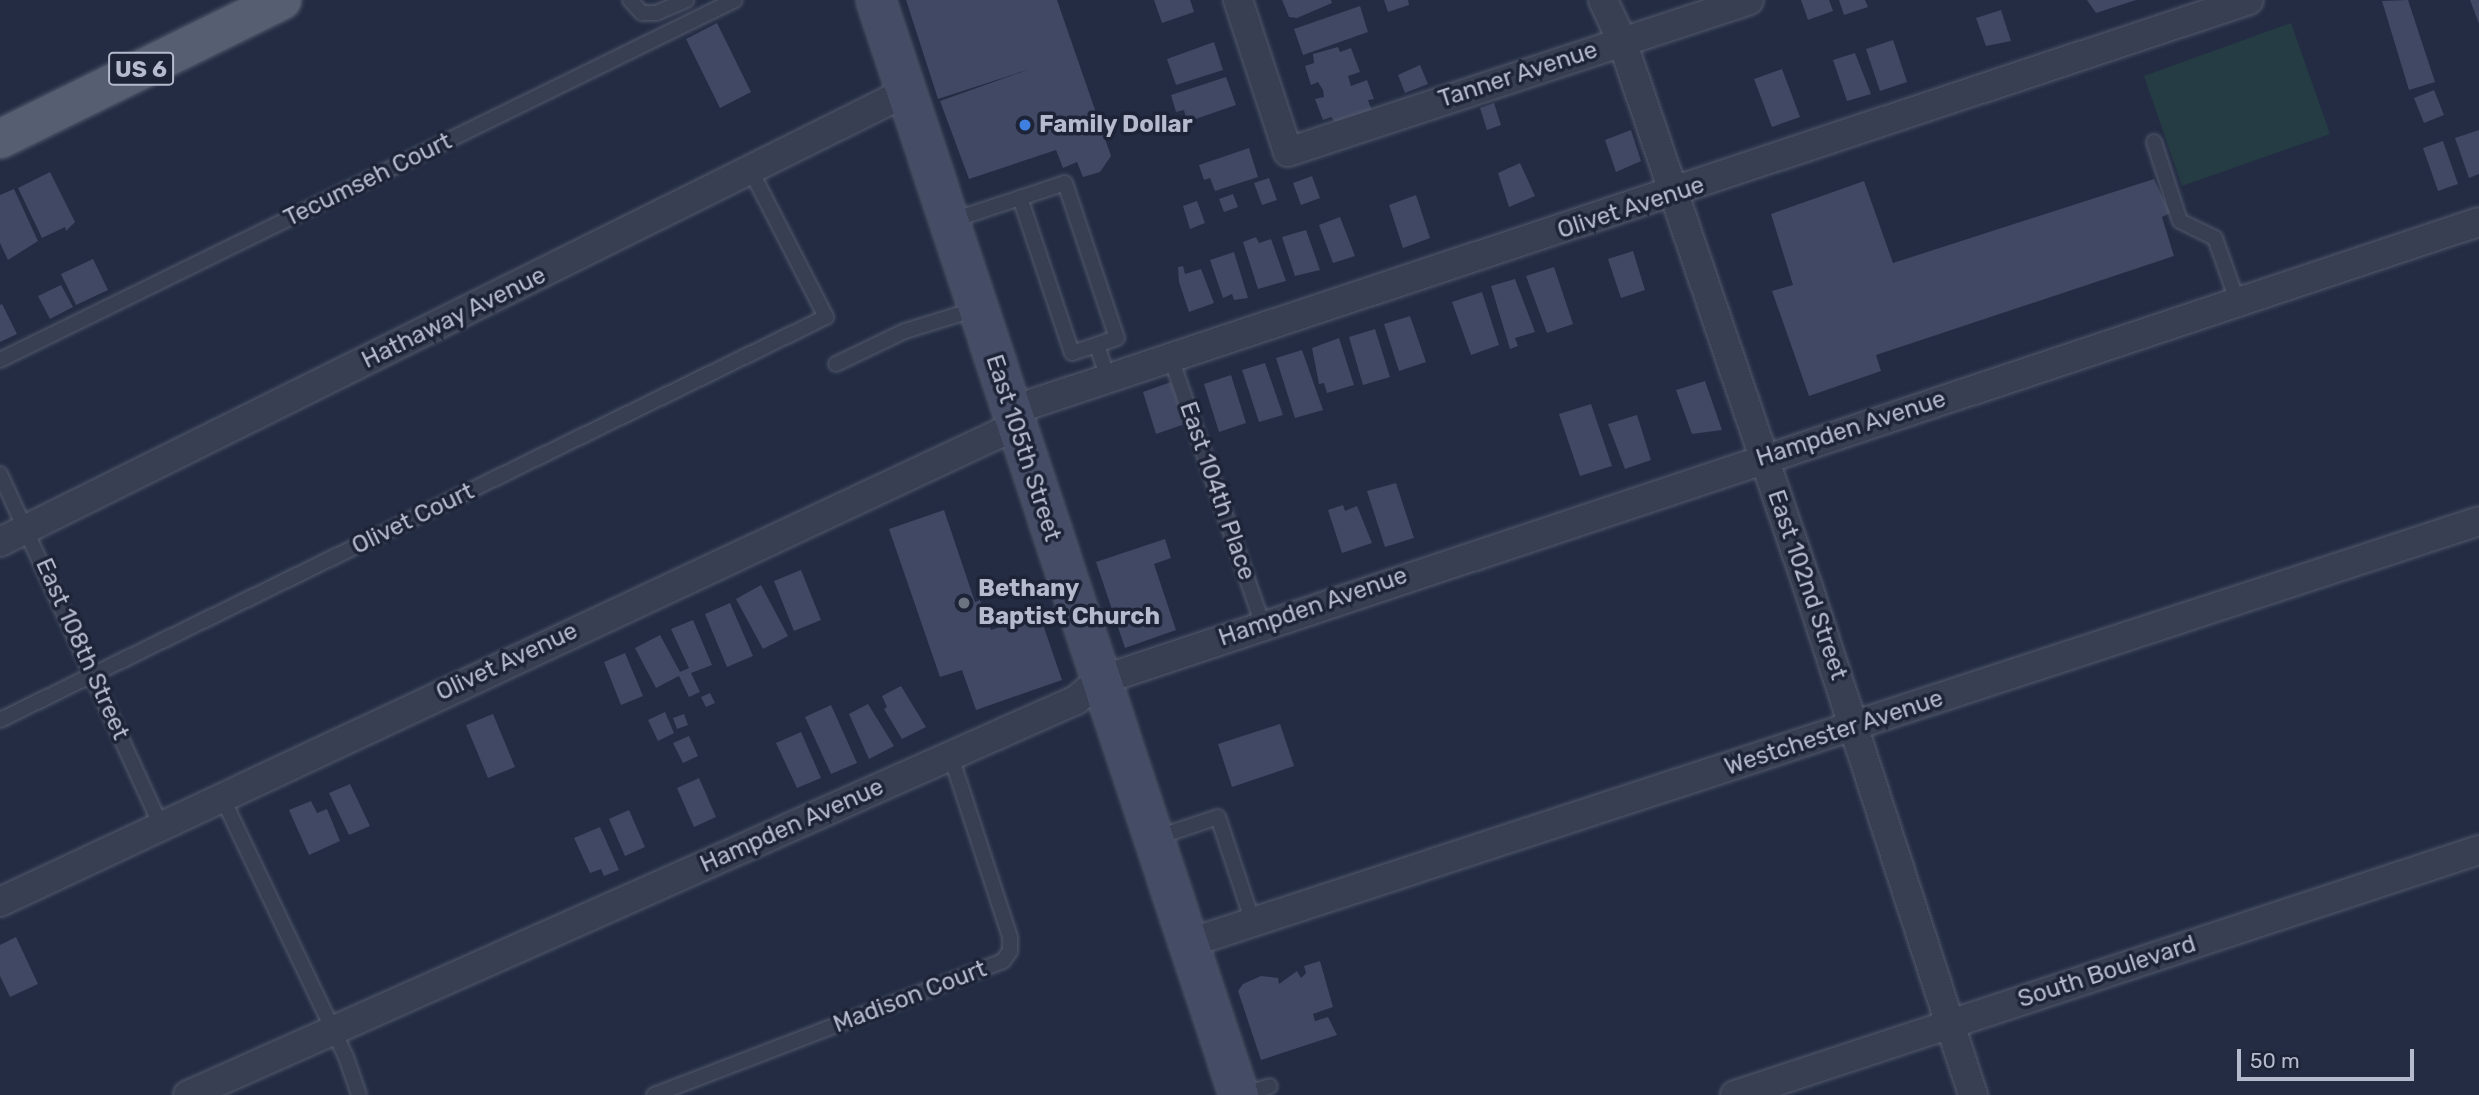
<!DOCTYPE html>
<style>
body{margin:0}
#map{position:relative;width:2479px;height:1095px;overflow:hidden;background:#232c43;font-family:Rubik,sans-serif}
div>[style]{position:absolute}
[style*='--x']{left:calc(var(--x)*1px);top:calc(var(--y)*1px);width:calc(var(--w)*1px);rotate:calc(var(--a)*1deg)}
.green>*{inset:0;background:#253c44}
.building>*{inset:0;background:#404863}
.roads{filter:drop-shadow(0 0 2px #535a6d) drop-shadow(0 0 2px #535a6d)}
.service>*{height:14px;margin:-7px;padding:0 7px;transform-origin:7px;border-radius:7px;background:#383f52}
.minor>*{height:28px;margin:-14px;padding:0 14px;transform-origin:14px;border-radius:14px;background:#383f52}
.secondary>*{height:38px;margin:-19px;padding:0 19px;transform-origin:19px;border-radius:19px;background:#454d66}
.primary>*{height:38px;margin:-19px;padding:0 19px;transform-origin:19px;border-radius:19px;background:#565e72}
.dots>*{width:19px;height:19px;translate:-50% -50%;box-sizing:border-box;border:4px solid #1d2438;border-radius:50%}
span{translate:-50% -50%;white-space:nowrap;text-align:center;line-height:1.15;-webkit-text-stroke:7px #1d2438;paint-order:stroke}
.shield-label span{padding:2px 5px;background:#1d2438;border:2px solid;border-radius:5px;-webkit-text-stroke-width:0}
.shield-label{font-size:23px;color:#b5bacd;font-weight:700}
.street-label{font-size:24px;color:#b5bacd}
.poi-label{font-size:24px;color:#b5bacd;font-weight:700}
.left{translate:0 -50%;text-align:left}
.scale{position:absolute;left:2237px;top:1049px;width:177px;height:32px;box-sizing:border-box;border:4px solid #b5bacd;border-top:0;padding-left:9px;font-size:21px;line-height:24px;white-space:nowrap;color:#b5bacd;-webkit-text-stroke:5px #1d2438;paint-order:stroke}
</style>
<div id="map">
<div class="green">
<div style="clip-path:polygon(2291px 23px,2330px 134px,2182px 186px,2144px 76px)"></div>
</div>
<div class="building">
<div style="clip-path:polygon(906px 0,1057px 0,1111px 156px,1100px 172px,1083px 177px,1077px 162px,1063px 168px,1056px 150px,969px 179px,940px 101px,1030px 69px,938px 99px)"></div>
<div style="clip-path:polygon(1154px 0,1190px 0,1194px 12px,1162px 23px)"></div>
<div style="clip-path:polygon(1282px 0,1331px 0,1332px 3px,1297px 18px,1289px 17px)"></div>
<div style="clip-path:polygon(1384px 0,1408px 0,1409px 5px,1388px 12px)"></div>
<div style="clip-path:polygon(1801px 0,1829px 0,1833px 11px,1808px 20px)"></div>
<div style="clip-path:polygon(1839px 0,1865px 0,1868px 7px,1844px 15px)"></div>
<div style="clip-path:polygon(2087px 0,2136px 0,2096px 13px)"></div>
<div style="clip-path:polygon(2408px 0,2435px 82px,2409px 90px,2382px 1px)"></div>
<div style="clip-path:polygon(2470px 0,2479px 0,2479px 24px)"></div>
<div style="clip-path:polygon(1360px 6px,1368px 32px,1303px 55px,1294px 29px)"></div>
<div style="clip-path:polygon(2001px 10px,2011px 41px,1986px 46px,1976px 18px)"></div>
<div style="clip-path:polygon(717px 23px,751px 92px,720px 108px,686px 39px)"></div>
<div style="clip-path:polygon(1893px 40px,1907px 82px,1880px 91px,1866px 49px)"></div>
<div style="clip-path:polygon(1214px 42px,1223px 70px,1176px 85px,1167px 59px)"></div>
<div style="clip-path:polygon(1338px 47px,1340px 52px,1351px 48px,1360px 72px,1348px 76px,1351px 86px,1367px 80px,1374px 99px,1368px 100px,1372px 111px,1336px 123px,1331px 117px,1323px 120px,1315px 99px,1324px 97px,1323px 90px,1318px 82px,1311px 85px,1305px 66px,1314px 63px,1313px 54px)"></div>
<div style="clip-path:polygon(1855px 53px,1871px 94px,1847px 101px,1833px 60px)"></div>
<div style="clip-path:polygon(1420px 65px,1428px 84px,1405px 93px,1398px 75px)"></div>
<div style="clip-path:polygon(1782px 69px,1800px 117px,1772px 127px,1754px 79px)"></div>
<div style="clip-path:polygon(1226px 77px,1236px 105px,1187px 122px,1184px 110px,1176px 112px,1171px 95px)"></div>
<div style="clip-path:polygon(2434px 90px,2444px 115px,2424px 123px,2414px 98px)"></div>
<div style="clip-path:polygon(1494px 103px,1501px 125px,1487px 130px,1480px 108px)"></div>
<div style="clip-path:polygon(1631px 130px,1641px 161px,1616px 172px,1605px 140px)"></div>
<div style="clip-path:polygon(2479px 130px,2479px 174px,2469px 178px,2455px 138px)"></div>
<div style="clip-path:polygon(2443px 141px,2458px 184px,2438px 191px,2423px 148px)"></div>
<div style="clip-path:polygon(1249px 148px,1258px 177px,1215px 191px,1210px 178px,1204px 180px,1199px 165px)"></div>
<div style="clip-path:polygon(1520px 163px,1535px 196px,1509px 207px,1498px 173px)"></div>
<div style="clip-path:polygon(50px 172px,75px 222px,66px 231px,65px 227px,42px 238px,18px 188px)"></div>
<div style="clip-path:polygon(1312px 176px,1320px 198px,1301px 205px,1293px 183px)"></div>
<div style="clip-path:polygon(1269px 178px,1277px 200px,1262px 205px,1254px 183px)"></div>
<div style="clip-path:polygon(2154px 179px,2170px 213px,2162px 217px,2174px 256px,1876px 355px,1881px 371px,1809px 396px,1772px 291px,1793px 285px,1771px 214px,1864px 181px,1893px 263px)"></div>
<div style="clip-path:polygon(14px 189px,38px 241px,8px 260px,0 243px,0 195px)"></div>
<div style="clip-path:polygon(1233px 194px,1238px 207px,1224px 212px,1219px 199px)"></div>
<div style="clip-path:polygon(1416px 195px,1430px 238px,1403px 248px,1389px 205px)"></div>
<div style="clip-path:polygon(1197px 201px,1205px 223px,1190px 229px,1183px 206px)"></div>
<div style="clip-path:polygon(1340px 217px,1355px 256px,1333px 263px,1319px 225px)"></div>
<div style="clip-path:polygon(1306px 230px,1320px 270px,1295px 276px,1282px 237px)"></div>
<div style="clip-path:polygon(1256px 237px,1259px 243px,1271px 239px,1286px 281px,1258px 289px,1243px 242px)"></div>
<div style="clip-path:polygon(1633px 251px,1645px 290px,1621px 298px,1608px 259px)"></div>
<div style="clip-path:polygon(1234px 252px,1248px 298px,1234px 300px,1232px 294px,1223px 298px,1210px 260px)"></div>
<div style="clip-path:polygon(93px 259px,108px 290px,76px 305px,61px 274px)"></div>
<div style="clip-path:polygon(1183px 266px,1185px 274px,1201px 269px,1214px 303px,1189px 312px,1179px 282px,1178px 267px)"></div>
<div style="clip-path:polygon(1554px 267px,1573px 324px,1547px 333px,1526px 276px)"></div>
<div style="clip-path:polygon(1515px 279px,1535px 332px,1515px 338px,1518px 346px,1510px 349px,1491px 286px)"></div>
<div style="clip-path:polygon(61px 285px,73px 307px,50px 319px,38px 296px)"></div>
<div style="clip-path:polygon(1482px 292px,1499px 345px,1471px 355px,1452px 302px)"></div>
<div style="clip-path:polygon(2px 304px,17px 334px,0 342px,0 305px)"></div>
<div style="clip-path:polygon(1410px 316px,1426px 362px,1399px 371px,1384px 324px)"></div>
<div style="clip-path:polygon(1375px 329px,1390px 377px,1363px 385px,1349px 337px)"></div>
<div style="clip-path:polygon(1339px 338px,1354px 385px,1327px 393px,1324px 383px,1319px 384px,1312px 348px)"></div>
<div style="clip-path:polygon(1302px 350px,1323px 410px,1295px 418px,1276px 358px)"></div>
<div style="clip-path:polygon(1265px 363px,1283px 415px,1259px 422px,1242px 370px)"></div>
<div style="clip-path:polygon(1231px 375px,1246px 423px,1219px 432px,1204px 384px)"></div>
<div style="clip-path:polygon(1705px 381px,1722px 430px,1692px 434px,1676px 390px)"></div>
<div style="clip-path:polygon(1171px 382px,1185px 424px,1156px 434px,1143px 392px)"></div>
<div style="clip-path:polygon(1591px 404px,1612px 466px,1580px 476px,1559px 414px)"></div>
<div style="clip-path:polygon(1637px 415px,1651px 460px,1625px 469px,1608px 424px)"></div>
<div style="clip-path:polygon(1396px 483px,1414px 538px,1385px 547px,1367px 491px)"></div>
<div style="clip-path:polygon(1343px 505px,1345px 511px,1357px 506px,1372px 543px,1342px 553px,1328px 510px)"></div>
<div style="clip-path:polygon(944px 510px,975px 602px,980px 600px,991px 630px,1039px 613px,1062px 680px,976px 710px,962px 670px,940px 677px,889px 529px)"></div>
<div style="clip-path:polygon(1165px 539px,1171px 558px,1154px 564px,1176px 630px,1125px 648px,1096px 562px)"></div>
<div style="clip-path:polygon(801px 570px,821px 620px,794px 631px,774px 581px)"></div>
<div style="clip-path:polygon(761px 585px,788px 636px,763px 649px,736px 599px)"></div>
<div style="clip-path:polygon(730px 603px,753px 656px,727px 667px,705px 614px)"></div>
<div style="clip-path:polygon(693px 620px,712px 665px,691px 673px,700px 692px,689px 697px,679px 676px,656px 688px,635px 648px,660px 635px,680px 672px,689px 668px,671px 629px)"></div>
<div style="clip-path:polygon(625px 653px,643px 696px,621px 705px,604px 662px)"></div>
<div style="clip-path:polygon(901px 686px,926px 727px,902px 739px,884px 709px,887px 707px,882px 696px)"></div>
<div style="clip-path:polygon(710px 693px,715px 703px,706px 707px,701px 697px)"></div>
<div style="clip-path:polygon(868px 704px,894px 746px,869px 759px,849px 714px)"></div>
<div style="clip-path:polygon(831px 705px,857px 763px,831px 774px,805px 717px)"></div>
<div style="clip-path:polygon(665px 712px,674px 733px,658px 741px,648px 720px)"></div>
<div style="clip-path:polygon(493px 714px,515px 767px,488px 778px,466px 725px)"></div>
<div style="clip-path:polygon(684px 714px,688px 725px,677px 729px,673px 718px)"></div>
<div style="clip-path:polygon(1280px 724px,1294px 766px,1232px 787px,1218px 744px)"></div>
<div style="clip-path:polygon(801px 732px,821px 778px,797px 788px,776px 743px)"></div>
<div style="clip-path:polygon(689px 736px,698px 756px,683px 763px,673px 743px)"></div>
<div style="clip-path:polygon(699px 778px,716px 817px,694px 827px,677px 788px)"></div>
<div style="clip-path:polygon(350px 784px,370px 826px,349px 835px,329px 793px)"></div>
<div style="clip-path:polygon(311px 801px,317px 813px,327px 809px,340px 841px,309px 855px,289px 810px)"></div>
<div style="clip-path:polygon(629px 810px,645px 847px,625px 856px,609px 819px)"></div>
<div style="clip-path:polygon(600px 827px,619px 870px,604px 876px,601px 869px,590px 873px,574px 838px)"></div>
<div style="clip-path:polygon(16px 937px,38px 984px,10px 997px,0 976px,0 945px)"></div>
<div style="clip-path:polygon(1320px 961px,1333px 1007px,1313px 1014px,1315px 1021px,1328px 1017px,1337px 1035px,1261px 1060px,1238px 991px,1243px 984px,1261px 976px,1278px 978px,1279px 984px,1297px 971px,1301px 978px,1306px 973px,1304px 966px)"></div>
</div>
<div class="roads">
<div class="service">
<div style="--x:630;--y:0;--w:18;--a:47"></div>
<div style="--x:642;--y:13;--w:14;--a:0"></div>
<div style="--x:656;--y:13;--w:33;--a:-23"></div>
<div style="--x:2154;--y:142;--w:83;--a:71.8"></div>
<div style="--x:2180;--y:221;--w:39;--a:26"></div>
<div style="--x:2215;--y:238;--w:66;--a:70.5"></div>
<div style="--x:950;--y:221;--w:74;--a:-18.2"></div>
<div style="--x:1020;--y:198;--w:47;--a:-18.4"></div>
<div style="--x:1065;--y:183;--w:163;--a:71.5"></div>
<div style="--x:1117;--y:338;--w:47;--a:161.6"></div>
<div style="--x:1072;--y:353;--w:163;--a:-108.5"></div>
<div style="--x:1097;--y:345;--w:36;--a:72"></div>
<div style="--x:1171;--y:358;--w:280;--a:71"></div>
<div style="--x:0;--y:360;--w:818;--a:-26.1"></div>
<div style="--x:836;--y:364;--w:76;--a:-25.6"></div>
<div style="--x:905;--y:331;--w:74;--a:-17.2"></div>
<div style="--x:0;--y:474;--w:387;--a:65.4"></div>
<div style="--x:0;--y:720;--w:919;--a:-26.01"></div>
<div style="--x:826;--y:317;--w:164;--a:-117.2"></div>
<div style="--x:221;--y:795;--w:290;--a:64.5"></div>
<div style="--x:346;--y:1057;--w:40;--a:71.1"></div>
<div style="--x:1155;--y:838;--w:66;--a:-18.4"></div>
<div style="--x:1218;--y:817;--w:114;--a:71.6"></div>
<div style="--x:654;--y:1095;--w:374;--a:-21"></div>
<div style="--x:1003;--y:961;--w:12;--a:-55"></div>
<div style="--x:1010;--y:951;--w:14;--a:-90"></div>
<div style="--x:1010;--y:937;--w:190;--a:-108.1"></div>
<div style="--x:1241;--y:1095;--w:30;--a:-17"></div>
</div>
<div class="minor">
<div style="--x:1238;--y:0;--w:160;--a:71.8"></div>
<div style="--x:1288;--y:152;--w:485;--a:-18.2"></div>
<div style="--x:1603;--y:0;--w:45;--a:65.1"></div>
<div style="--x:1622;--y:41;--w:583;--a:71.19"></div>
<div style="--x:1810;--y:593;--w:528;--a:72.01"></div>
<div style="--x:1010;--y:411;--w:1305;--a:-18.35"></div>
<div style="--x:0;--y:542;--w:1012;--a:-26.41"></div>
<div style="--x:0;--y:902;--w:1121;--a:-25.12"></div>
<div style="--x:1189;--y:943;--w:1357;--a:-18.11"></div>
<div style="--x:188;--y:1095;--w:972;--a:-23.98"></div>
<div style="--x:1076;--y:700;--w:30;--a:-40"></div>
<div style="--x:1099;--y:681;--w:1454;--a:-18.4"></div>
<div style="--x:1735;--y:1095;--w:783;--a:-18.23"></div>
</div>
<div class="secondary">
<div style="--x:876;--y:0;--w:1154;--a:71.66"></div>
</div>
<div class="primary">
<div style="--x:0;--y:139;--w:314;--a:-26.2"></div>
</div>
</div>
<div class="dots">
<div style="left:1025px;top:125px;background:#3f7fe0"></div>
<div style="left:964px;top:603px;background:#6b7280"></div>
</div>
<div class="shield-label">
<span style="left:141px;top:69px">US 6</span>
</div>
<div class="street-label">
<span style="left:1518px;top:75px;rotate:-18deg">Tanner Avenue</span>
<span style="left:368px;top:180px;rotate:-26deg">Tecumseh Court</span>
<span style="left:1631px;top:208px;rotate:-18deg">Olivet Avenue</span>
<span style="left:454px;top:318px;rotate:-26deg">Hathaway Avenue</span>
<span style="left:1851px;top:429px;rotate:-18deg">Hampden Avenue</span>
<span style="left:1023px;top:448px;rotate:72deg">East 105th Street</span>
<span style="left:1217px;top:491px;rotate:71deg">East 104th Place</span>
<span style="left:413px;top:519px;rotate:-26deg">Olivet Court</span>
<span style="left:1807px;top:585px;rotate:71deg">East 102nd Street</span>
<span style="left:1313px;top:607px;rotate:-19deg">Hampden Avenue</span>
<span style="left:82px;top:649px;rotate:66deg">East 108th Street</span>
<span style="left:507px;top:662px;rotate:-25deg">Olivet Avenue</span>
<span style="left:1834px;top:733px;rotate:-18deg">Westchester Avenue</span>
<span style="left:792px;top:826px;rotate:-24deg">Hampden Avenue</span>
<span style="left:2107px;top:972px;rotate:-18deg">South Boulevard</span>
<span style="left:910px;top:997px;rotate:-21deg">Madison Court</span>
</div>
<div class="poi-label">
<span class="left" style="left:1039px;top:125px">Family Dollar</span>
<span class="left" style="left:978px;top:603px">Bethany<br>Baptist Church</span>
</div>
<div class="scale">50 m</div>
</div>
